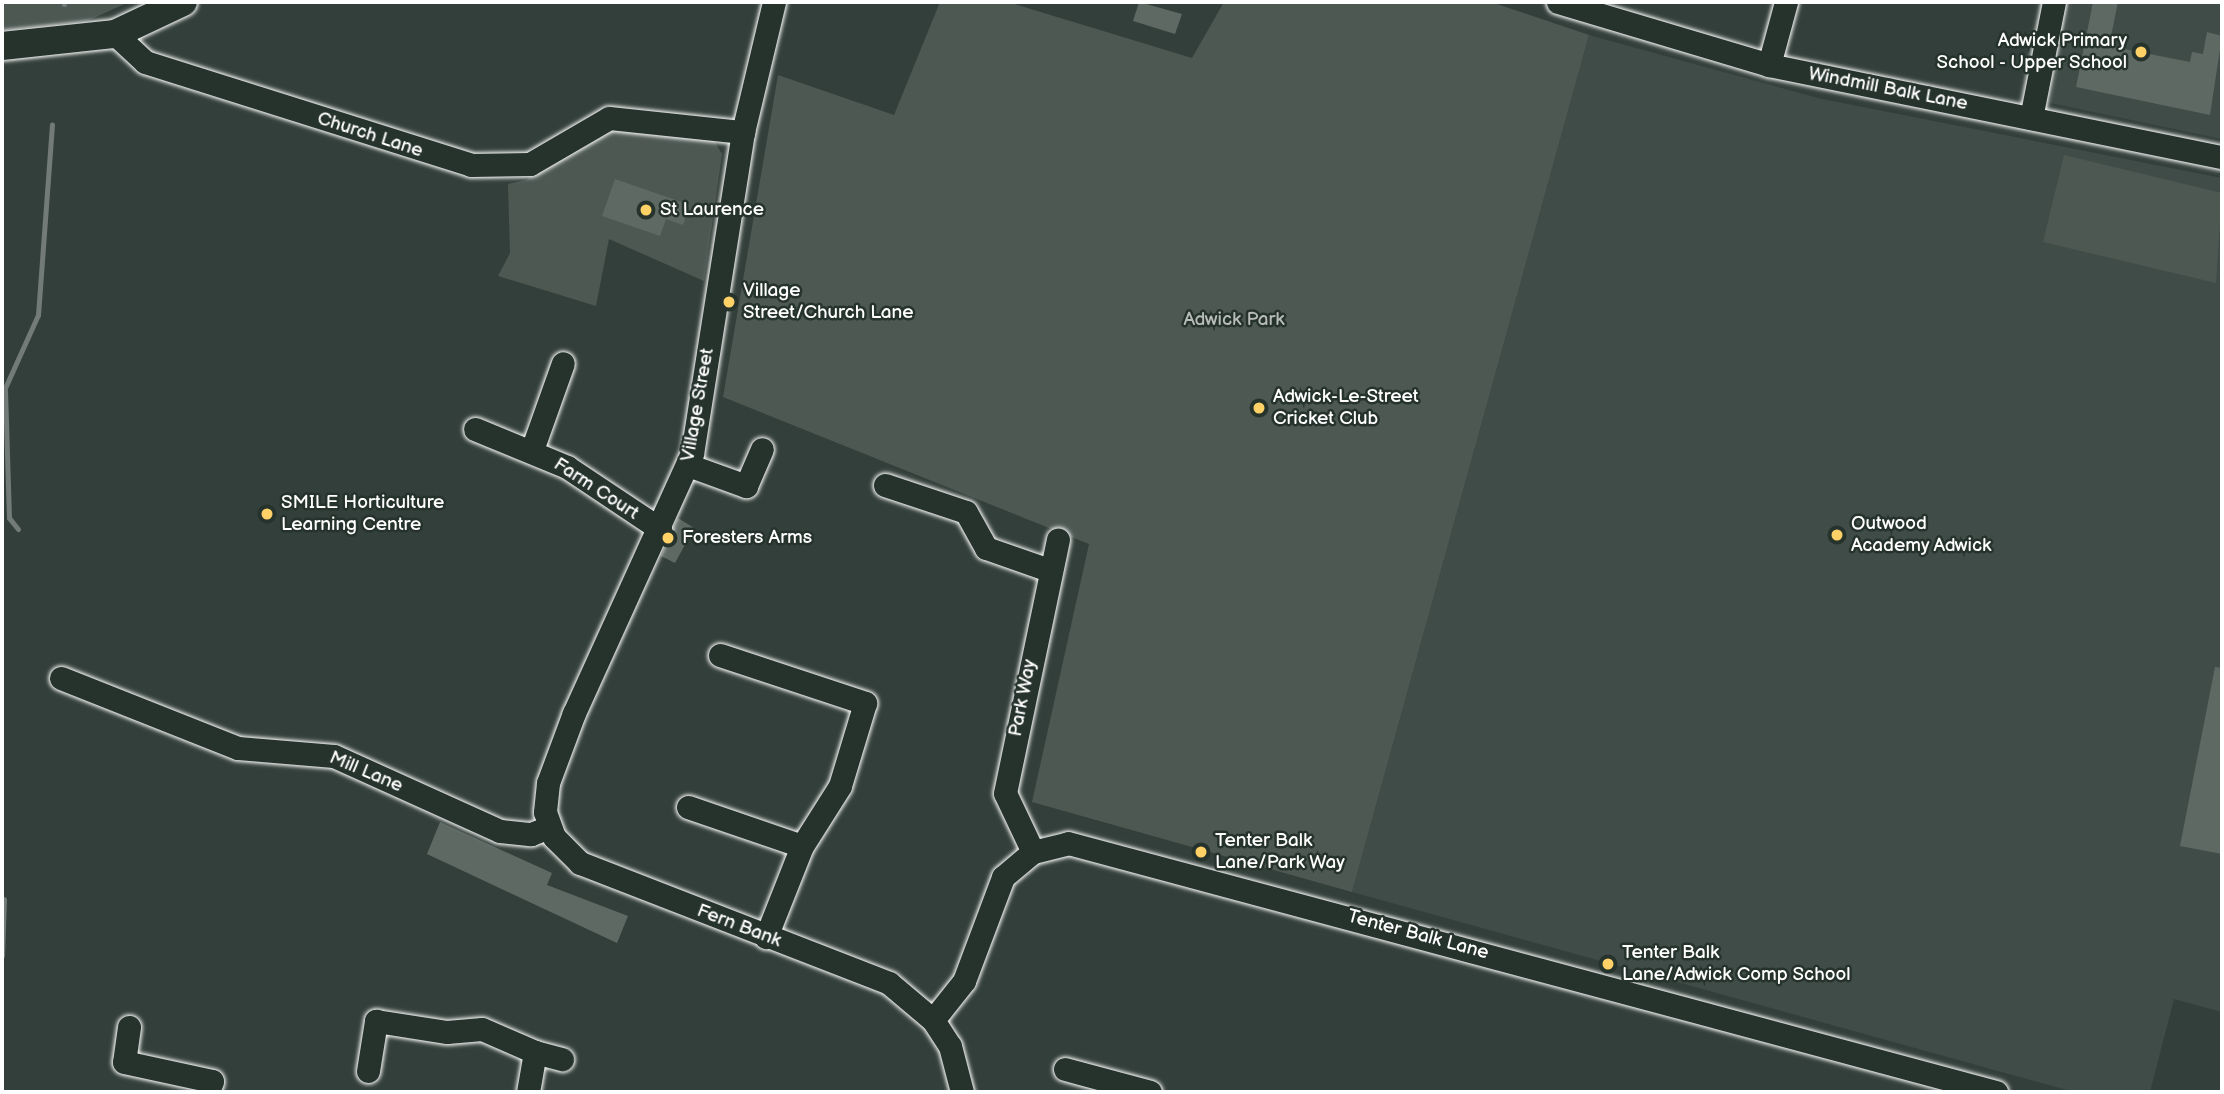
<!DOCTYPE html>
<style>
body{margin:0}
#map{position:relative;width:2224px;height:1094px;overflow:hidden;background:#333f3a;font-family:"Balsamiq Sans",sans-serif}
div>[style]{position:absolute}
[style*='--x']{left:calc(var(--x)*1px);top:calc(var(--y)*1px);width:calc(var(--w)*1px);rotate:calc(var(--a)*1deg)}
.built>*{inset:0;background:#404c47}
.green>*{inset:0;background:#4d5853}
.stream>*{height:5px;margin:-2.5px;padding:0 2.5px;transform-origin:2.5px;border-radius:2.5px;background:#737b78}
.building>*{inset:0;background:#5f6964}
.roads{filter:drop-shadow(0 0 2px #fff) drop-shadow(0 0 2px #fff)}
.minor>*{height:23px;margin:-11.5px;padding:0 11.5px;transform-origin:11.5px;border-radius:11.5px;background:#26332d}
.major>*{height:28px;margin:-14px;padding:0 14px;transform-origin:14px;border-radius:14px;background:#26332d}
.dots>*{width:19px;height:19px;translate:-50% -50%;box-sizing:border-box;border:4px solid #26332d;border-radius:50%}
span{translate:-50% -50%;white-space:nowrap;text-align:center;line-height:1.15;-webkit-text-stroke:5px #26332d;paint-order:stroke}
.poi-label{font-size:19px;color:#fff}
.right{translate:-100% -50%;text-align:right}
.left{translate:0 -50%;text-align:left}
.street-label{font-size:19px;color:#fff}
.park-label{font-size:19px;color:#b8bcba}
.frame{position:absolute;inset:0;border:4px solid #fff;pointer-events:none}
</style>
<div id="map">
<div class="built">
<div style="clip-path:polygon(2071px 2px,2222px 2px,2222px 139px,2050px 103px)"></div>
<div style="clip-path:polygon(1589px 35px,1822px 99px,2222px 178px,2222px 1012px,2174px 999px,2150px 1092px,2074px 1092px,1352px 892px)"></div>
</div>
<div class="green">
<div style="clip-path:polygon(2px 2px,129px 2px,87px 21px,2px 30px)"></div>
<div style="clip-path:polygon(940px 2px,1008px 2px,1192px 58px,1224px 2px,1491px 2px,1589px 35px,1352px 892px,1032px 802px,1089px 544px,723px 397px,778px 75px,894px 115px)"></div>
<div style="clip-path:polygon(611px 124px,713px 139px,722px 154px,704px 281px,609px 239px,596px 306px,498px 276px,510px 253px,508px 184px,526px 180px)"></div>
<div style="clip-path:polygon(2064px 155px,2222px 193px,2216px 283px,2043px 242px)"></div>
</div>
<div class="stream">
<div style="--x:64;--y:2;--w:2;--a:90"></div>
<div style="--x:18;--y:529;--w:14;--a:-129"></div>
<div style="--x:9;--y:518;--w:130;--a:-91.8"></div>
<div style="--x:5;--y:388;--w:80;--a:-65.7"></div>
<div style="--x:38;--y:315;--w:191;--a:-85.8"></div>
<div style="--x:2;--y:956;--w:57;--a:-88"></div>
</div>
<div class="building">
<div style="clip-path:polygon(1139px 2px,1182px 14px,1175px 34px,1133px 21px)"></div>
<div style="clip-path:polygon(2093px 2px,2118px 2px,2109px 46px,2190px 62px,2192px 52px,2203px 54px,2207px 32px,2222px 36px,2210px 115px,2076px 87px)"></div>
<div style="clip-path:polygon(615px 179px,690px 205px,683px 225px,666px 219px,660px 236px,602px 216px)"></div>
<div style="clip-path:polygon(678px 518px,694px 528px,675px 563px,661px 556px)"></div>
<div style="clip-path:polygon(2215px 667px,2222px 668px,2222px 854px,2180px 846px)"></div>
<div style="clip-path:polygon(440px 822px,552px 873px,547px 885px,628px 916px,617px 943px,427px 854px)"></div>
</div>
<div class="roads">
<div class="minor">
<div style="--x:774;--y:2;--w:134;--a:103.4"></div>
<div style="--x:743;--y:132;--w:325;--a:99"></div>
<div style="--x:692;--y:453;--w:286;--a:114.4"></div>
<div style="--x:574;--y:713;--w:75;--a:110.4"></div>
<div style="--x:548;--y:783;--w:29;--a:96"></div>
<div style="--x:545;--y:812;--w:27;--a:70"></div>
<div style="--x:554;--y:837;--w:37;--a:45"></div>
<div style="--x:580;--y:863;--w:331;--a:21.2"></div>
<div style="--x:889;--y:983;--w:57;--a:40.1"></div>
<div style="--x:933;--y:1020;--w:31;--a:57"></div>
<div style="--x:950;--y:1046;--w:48;--a:75.4"></div>
<div style="--x:1558;--y:2;--w:220;--a:16.6"></div>
<div style="--x:1769;--y:65;--w:462;--a:11.5"></div>
<div style="--x:115;--y:34;--w:41;--a:43"></div>
<div style="--x:145;--y:62;--w:342;--a:17.5"></div>
<div style="--x:471;--y:165;--w:59;--a:-1"></div>
<div style="--x:530;--y:164;--w:91;--a:-30.2"></div>
<div style="--x:609;--y:118;--w:135;--a:6"></div>
<div style="--x:1769;--y:65;--w:65;--a:-74.9"></div>
<div style="--x:2031;--y:118;--w:118;--a:-78.8"></div>
<div style="--x:475;--y:429;--w:100;--a:22.4"></div>
<div style="--x:567;--y:467;--w:112;--a:33.7"></div>
<div style="--x:532;--y:450;--w:92;--a:-70.4"></div>
<div style="--x:688;--y:465;--w:62;--a:19.9"></div>
<div style="--x:746;--y:486;--w:40;--a:-66.6"></div>
<div style="--x:885;--y:485;--w:85;--a:18.4"></div>
<div style="--x:966;--y:512;--w:41;--a:60.9"></div>
<div style="--x:986;--y:548;--w:67;--a:19.2"></div>
<div style="--x:720;--y:655;--w:153;--a:18.3"></div>
<div style="--x:865;--y:703;--w:87;--a:106.8"></div>
<div style="--x:840;--y:786;--w:71;--a:122.3"></div>
<div style="--x:802;--y:846;--w:98;--a:111.6"></div>
<div style="--x:61;--y:678;--w:190;--a:21.6"></div>
<div style="--x:238;--y:748;--w:96;--a:4.8"></div>
<div style="--x:334;--y:756;--w:182;--a:24.3"></div>
<div style="--x:500;--y:831;--w:31;--a:6"></div>
<div style="--x:531;--y:834;--w:19;--a:-21"></div>
<div style="--x:688;--y:807;--w:120;--a:18.9"></div>
<div style="--x:1033;--y:852;--w:65;--a:-115.4"></div>
<div style="--x:1005;--y:793;--w:259;--a:-78.2"></div>
<div style="--x:933;--y:1020;--w:50;--a:-51.5"></div>
<div style="--x:964;--y:981;--w:111;--a:-69.4"></div>
<div style="--x:1003;--y:877;--w:39;--a:-40"></div>
<div style="--x:1033;--y:852;--w:36;--a:-14"></div>
<div style="--x:1068;--y:843;--w:961;--a:15.02"></div>
<div style="--x:129;--y:1027;--w:35;--a:98"></div>
<div style="--x:124;--y:1062;--w:90;--a:12.2"></div>
<div style="--x:212;--y:1081;--w:12;--a:110"></div>
<div style="--x:535;--y:1052;--w:28;--a:15"></div>
<div style="--x:1065;--y:1069;--w:88;--a:15.1"></div>
<div style="--x:368;--y:1071;--w:51;--a:-80.9"></div>
<div style="--x:376;--y:1021;--w:72;--a:8.8"></div>
<div style="--x:447;--y:1032;--w:35;--a:-5"></div>
<div style="--x:482;--y:1029;--w:58;--a:23.5"></div>
<div style="--x:535;--y:1052;--w:41;--a:99.9"></div>
</div>
<div class="major">
<div style="--x:2;--y:46;--w:114;--a:-6.1"></div>
<div style="--x:115;--y:34;--w:75;--a:-25.2"></div>
</div>
</div>
<div class="dots">
<div style="left:2141px;top:52px;background:#ffd166"></div>
<div style="left:646px;top:210px;background:#ffd166"></div>
<div style="left:729px;top:302px;background:#ffd166"></div>
<div style="left:1259px;top:408px;background:#ffd166"></div>
<div style="left:267px;top:514px;background:#ffd166"></div>
<div style="left:1837px;top:535px;background:#ffd166"></div>
<div style="left:668px;top:538px;background:#ffd166"></div>
<div style="left:1201px;top:852px;background:#ffd166"></div>
<div style="left:1608px;top:964px;background:#ffd166"></div>
</div>
<div class="poi-label">
<span class="right" style="left:2127px;top:52px">Adwick Primary<br>School - Upper School</span>
<span class="left" style="left:660px;top:210px">St Laurence</span>
<span class="left" style="left:743px;top:302px">Village<br>Street/Church Lane</span>
<span class="left" style="left:1273px;top:408px">Adwick-Le-Street<br>Cricket Club</span>
<span class="left" style="left:281px;top:514px">SMILE Horticulture<br>Learning Centre</span>
<span class="left" style="left:1851px;top:535px">Outwood<br>Academy Adwick</span>
<span class="left" style="left:682px;top:538px">Foresters Arms</span>
<span class="left" style="left:1215px;top:852px">Tenter Balk<br>Lane/Park Way</span>
<span class="left" style="left:1622px;top:964px">Tenter Balk<br>Lane/Adwick Comp School</span>
</div>
<div class="street-label">
<span style="left:1888px;top:89px;rotate:11deg">Windmill Balk Lane</span>
<span style="left:370px;top:135px;rotate:18deg">Church Lane</span>
<span style="left:698px;top:405px;rotate:-80deg">Village Street</span>
<span style="left:596px;top:489px;rotate:33deg">Farm Court</span>
<span style="left:1023px;top:698px;rotate:-79deg">Park Way</span>
<span style="left:366px;top:772px;rotate:23deg">Mill Lane</span>
<span style="left:739px;top:926px;rotate:21deg">Fern Bank</span>
<span style="left:1418px;top:935px;rotate:15deg">Tenter Balk Lane</span>
</div>
<div class="park-label">
<span style="left:1234px;top:320px">Adwick Park</span>
</div>
<div class="frame"></div>
</div>
